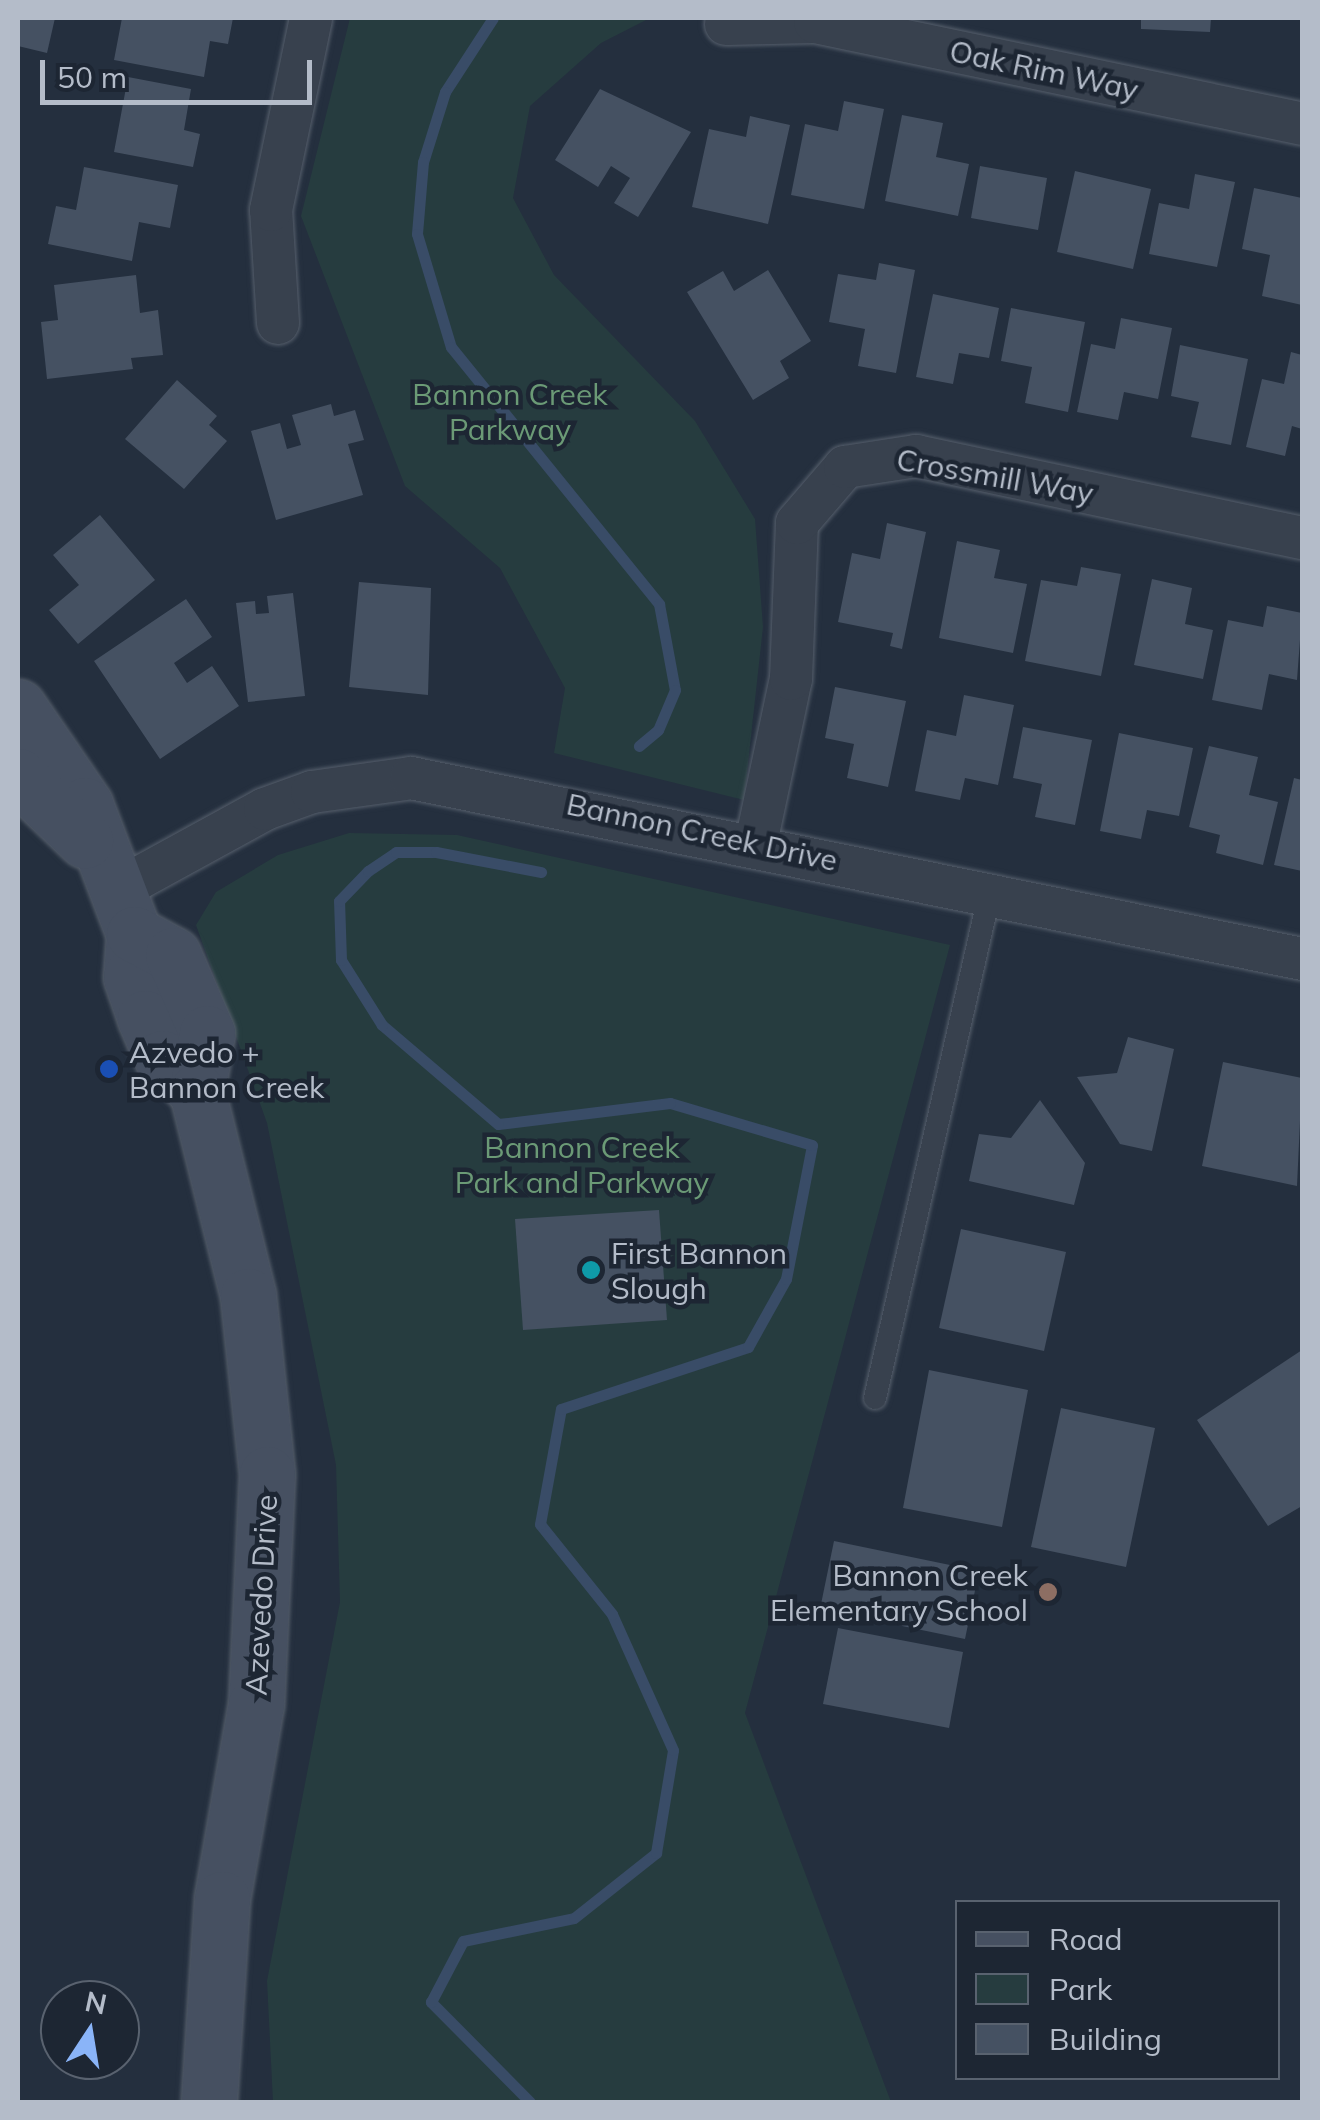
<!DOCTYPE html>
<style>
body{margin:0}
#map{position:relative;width:1320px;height:2120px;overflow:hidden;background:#242f3e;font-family:Mulish,sans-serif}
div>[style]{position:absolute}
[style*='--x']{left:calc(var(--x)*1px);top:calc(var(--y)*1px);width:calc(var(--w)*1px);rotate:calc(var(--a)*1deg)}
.green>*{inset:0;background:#263c3f}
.stream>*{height:11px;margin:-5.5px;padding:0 5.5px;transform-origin:5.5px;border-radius:5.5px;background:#394c67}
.building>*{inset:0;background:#455162}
.roads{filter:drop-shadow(0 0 2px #565f6c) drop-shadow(0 0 2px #565f6c)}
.lane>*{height:22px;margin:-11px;padding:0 11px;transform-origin:11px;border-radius:11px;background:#38414e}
.street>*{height:42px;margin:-21px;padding:0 21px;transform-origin:21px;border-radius:21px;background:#38414e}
.secondary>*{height:55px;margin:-27.5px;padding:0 27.5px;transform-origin:27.5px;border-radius:27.5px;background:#465061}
.dots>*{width:28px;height:28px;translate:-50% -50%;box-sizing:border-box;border:5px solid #1d2633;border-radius:50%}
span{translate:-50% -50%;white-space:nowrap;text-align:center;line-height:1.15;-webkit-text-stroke:9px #1d2633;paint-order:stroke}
.street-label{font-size:30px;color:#b4bcc9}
.park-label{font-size:30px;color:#6b9a76}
.poi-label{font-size:30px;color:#b4bcc9}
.left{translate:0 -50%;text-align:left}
.right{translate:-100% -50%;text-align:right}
.frame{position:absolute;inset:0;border:20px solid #b4bcc9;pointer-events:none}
.legend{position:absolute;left:955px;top:1900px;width:325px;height:180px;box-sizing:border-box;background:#1d2633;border:2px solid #59626f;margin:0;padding:12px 18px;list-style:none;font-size:30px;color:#b4bcc9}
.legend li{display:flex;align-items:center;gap:20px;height:50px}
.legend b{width:50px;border:2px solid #59626f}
.north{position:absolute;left:40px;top:1980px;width:100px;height:100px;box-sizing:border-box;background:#1d2633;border:2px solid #59626f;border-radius:50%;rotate:12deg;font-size:28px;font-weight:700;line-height:40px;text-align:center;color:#b4bcc9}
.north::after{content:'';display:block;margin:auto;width:35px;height:45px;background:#8ab4f8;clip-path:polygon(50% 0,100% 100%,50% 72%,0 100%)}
.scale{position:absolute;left:40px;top:60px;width:272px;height:45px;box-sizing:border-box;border:5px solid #b4bcc9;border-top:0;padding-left:12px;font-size:30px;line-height:35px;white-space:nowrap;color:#b4bcc9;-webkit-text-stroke:8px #1d2633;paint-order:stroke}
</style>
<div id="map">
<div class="green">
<div style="clip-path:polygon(350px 18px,650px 18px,601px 43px,530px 106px,513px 198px,554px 275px,695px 421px,755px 519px,763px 627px,744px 800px,554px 753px,565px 688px,500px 568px,405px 486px,301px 216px)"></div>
<div style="clip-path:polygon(349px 833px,457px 835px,950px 945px,745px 1713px,891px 2102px,273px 2102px,267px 1981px,340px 1602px,336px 1465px,267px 1123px,196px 925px,216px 892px,278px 855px)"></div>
</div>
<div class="stream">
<div style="--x:493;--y:18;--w:88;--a:123"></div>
<div style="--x:445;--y:92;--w:73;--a:107.4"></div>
<div style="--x:423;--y:162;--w:72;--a:94.8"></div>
<div style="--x:417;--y:234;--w:118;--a:73.3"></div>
<div style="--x:451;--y:347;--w:331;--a:51"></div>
<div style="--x:659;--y:604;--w:87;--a:79.5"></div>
<div style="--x:675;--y:690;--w:43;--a:113"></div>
<div style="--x:658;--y:730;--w:25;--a:140"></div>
<div style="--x:530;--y:2102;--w:141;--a:-134.7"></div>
<div style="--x:431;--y:2002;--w:69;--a:-62.3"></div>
<div style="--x:463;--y:1941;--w:113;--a:-11.7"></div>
<div style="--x:574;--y:1918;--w:105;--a:-38.4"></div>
<div style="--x:656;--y:1853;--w:104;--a:-80.6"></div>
<div style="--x:673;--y:1750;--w:149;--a:-114.2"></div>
<div style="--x:612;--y:1614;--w:115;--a:-128.7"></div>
<div style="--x:540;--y:1524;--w:117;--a:-79.7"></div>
<div style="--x:561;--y:1409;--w:197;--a:-18.3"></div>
<div style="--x:748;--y:1347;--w:78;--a:-60.8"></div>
<div style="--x:786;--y:1279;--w:136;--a:-79"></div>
<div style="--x:812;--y:1145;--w:148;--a:-163.5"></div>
<div style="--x:670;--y:1103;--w:173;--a:173"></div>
<div style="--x:498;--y:1124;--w:153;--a:-139.5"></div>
<div style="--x:382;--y:1025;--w:77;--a:-122.2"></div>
<div style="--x:341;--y:960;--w:59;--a:-91.9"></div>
<div style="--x:339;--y:901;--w:42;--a:-46"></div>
<div style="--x:368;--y:871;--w:34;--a:-34"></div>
<div style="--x:396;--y:852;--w:40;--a:0"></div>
<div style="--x:436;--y:852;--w:107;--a:10.8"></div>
</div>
<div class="building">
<div style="clip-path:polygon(18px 18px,55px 18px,47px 53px,18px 46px)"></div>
<div style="clip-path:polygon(122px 18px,233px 18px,228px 44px,210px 41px,204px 77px,114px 60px)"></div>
<div style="clip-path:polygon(1141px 18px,1211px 18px,1210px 32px,1141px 29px)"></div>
<div style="clip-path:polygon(128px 77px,191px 89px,184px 130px,200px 134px,193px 167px,114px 152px)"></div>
<div style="clip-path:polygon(600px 89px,691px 132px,638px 217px,614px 203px,630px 178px,611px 166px,598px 187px,555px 160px)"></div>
<div style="clip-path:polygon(844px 101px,884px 109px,864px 209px,791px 195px,805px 124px,838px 131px)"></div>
<div style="clip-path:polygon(902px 115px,943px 123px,936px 157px,969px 164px,958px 216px,885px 201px)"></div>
<div style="clip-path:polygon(750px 116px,790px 125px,768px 224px,692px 207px,709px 129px,746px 137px)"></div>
<div style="clip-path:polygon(980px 166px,1047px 178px,1038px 230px,971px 218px)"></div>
<div style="clip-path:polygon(84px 167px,178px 185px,170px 228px,139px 222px,132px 261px,48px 244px,56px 206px,76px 210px)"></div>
<div style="clip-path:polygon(1075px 171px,1151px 189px,1133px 269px,1057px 252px)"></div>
<div style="clip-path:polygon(1195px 174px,1235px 182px,1217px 267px,1149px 254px,1159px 203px,1189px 209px)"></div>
<div style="clip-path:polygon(1254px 188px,1302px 198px,1302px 305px,1262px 296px,1270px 255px,1242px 249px)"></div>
<div style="clip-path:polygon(879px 263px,915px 270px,896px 373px,858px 366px,865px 329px,829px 322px,838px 274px,876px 280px)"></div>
<div style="clip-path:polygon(768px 270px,811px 341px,780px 361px,789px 378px,753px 400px,687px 292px,723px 271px,734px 291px)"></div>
<div style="clip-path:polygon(136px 275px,140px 313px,158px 310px,163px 355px,131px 358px,133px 369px,47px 379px,41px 322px,58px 320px,54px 285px)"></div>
<div style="clip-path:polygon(933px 294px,999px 308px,989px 358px,959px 353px,953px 384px,916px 377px)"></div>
<div style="clip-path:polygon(1011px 308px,1085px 322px,1068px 412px,1025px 403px,1032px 367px,1001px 361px)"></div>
<div style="clip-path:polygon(1121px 318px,1172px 328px,1158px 399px,1124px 392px,1118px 420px,1077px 412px,1091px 344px,1115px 349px)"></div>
<div style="clip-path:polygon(1180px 345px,1248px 359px,1231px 445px,1191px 437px,1199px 402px,1171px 396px)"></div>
<div style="clip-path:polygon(1291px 352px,1302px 355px,1302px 429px,1292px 426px,1285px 456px,1246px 447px,1262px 379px,1284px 384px)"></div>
<div style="clip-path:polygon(177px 380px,217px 416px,209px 425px,227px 441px,184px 489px,125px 439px)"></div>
<div style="clip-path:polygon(331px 404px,334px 416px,355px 410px,364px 440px,348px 444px,363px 495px,276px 520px,251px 431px,280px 423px,287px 449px,301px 445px,292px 415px)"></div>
<div style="clip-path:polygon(100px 515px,155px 580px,78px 644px,49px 610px,79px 585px,53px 555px)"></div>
<div style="clip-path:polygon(887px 523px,926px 532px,902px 649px,890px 646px,893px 633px,838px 622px,852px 553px,880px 559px)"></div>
<div style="clip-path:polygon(957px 541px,1000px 550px,994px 578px,1027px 584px,1013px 653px,939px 638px)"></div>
<div style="clip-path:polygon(1081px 567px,1121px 574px,1101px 676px,1025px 661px,1041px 580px,1077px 586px)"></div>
<div style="clip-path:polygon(1152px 579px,1192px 588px,1185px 624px,1213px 630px,1203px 679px,1134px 665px)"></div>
<div style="clip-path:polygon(359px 582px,431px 588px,428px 695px,349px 687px)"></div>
<div style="clip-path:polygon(293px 593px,305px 696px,248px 702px,236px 603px,255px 601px,256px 614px,269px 613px,267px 596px)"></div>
<div style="clip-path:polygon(186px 599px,212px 637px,174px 663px,187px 683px,212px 666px,239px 706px,160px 759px,94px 661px)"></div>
<div style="clip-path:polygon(1267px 606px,1302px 613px,1297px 680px,1269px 674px,1262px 710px,1212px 700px,1228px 620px,1263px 627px)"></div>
<div style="clip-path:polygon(835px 687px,906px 701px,888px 787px,847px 778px,854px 744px,825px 738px)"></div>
<div style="clip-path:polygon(964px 695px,1014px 705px,998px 785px,965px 778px,960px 800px,915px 791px,927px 730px,956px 736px)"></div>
<div style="clip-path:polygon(1023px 727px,1092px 740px,1075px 825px,1035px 817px,1042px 784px,1013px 778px)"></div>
<div style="clip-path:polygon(1119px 733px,1193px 748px,1179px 816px,1147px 810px,1141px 839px,1100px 831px)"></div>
<div style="clip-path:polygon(1209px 746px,1258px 757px,1249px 795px,1278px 802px,1263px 865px,1216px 853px,1220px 835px,1189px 827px)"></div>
<div style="clip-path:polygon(1294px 778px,1302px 780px,1302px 871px,1274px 865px)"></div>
<div style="clip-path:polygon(1128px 1037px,1174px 1049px,1152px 1151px,1120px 1144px,1077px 1077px,1117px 1073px)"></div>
<div style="clip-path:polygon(1223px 1062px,1302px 1078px,1297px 1186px,1202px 1166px)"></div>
<div style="clip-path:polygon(1040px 1100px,1085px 1163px,1074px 1205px,969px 1181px,979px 1134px,1011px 1138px)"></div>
<div style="clip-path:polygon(659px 1210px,667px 1320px,523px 1330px,515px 1219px)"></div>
<div style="clip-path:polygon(961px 1229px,1066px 1252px,1044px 1351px,939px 1328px)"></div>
<div style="clip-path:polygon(1302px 1350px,1302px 1506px,1268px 1526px,1197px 1420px)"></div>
<div style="clip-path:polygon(929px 1370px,1028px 1390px,1002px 1527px,903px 1508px)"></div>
<div style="clip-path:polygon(1061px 1408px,1155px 1428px,1126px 1567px,1031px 1547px)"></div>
<div style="clip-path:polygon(834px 1541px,979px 1571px,965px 1639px,820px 1609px)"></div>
<div style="clip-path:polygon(838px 1628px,963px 1652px,949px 1728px,823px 1704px)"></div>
</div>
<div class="roads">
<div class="lane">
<div style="--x:875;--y:1398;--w:519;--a:-77.2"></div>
</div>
<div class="street">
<div style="--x:726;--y:24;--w:89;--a:-1.3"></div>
<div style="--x:815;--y:22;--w:498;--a:11.8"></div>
<div style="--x:278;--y:323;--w:113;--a:-93.5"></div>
<div style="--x:271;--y:210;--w:196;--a:-78.2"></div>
<div style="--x:756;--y:843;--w:168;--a:-78"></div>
<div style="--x:791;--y:679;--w:156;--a:-87.8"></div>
<div style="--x:797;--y:523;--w:74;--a:-49.4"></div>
<div style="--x:845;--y:467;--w:72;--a:-8.8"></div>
<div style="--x:916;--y:456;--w:395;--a:12"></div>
<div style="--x:119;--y:889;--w:166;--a:-28.7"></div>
<div style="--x:265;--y:809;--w:50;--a:-19.9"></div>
<div style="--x:312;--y:792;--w:100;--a:-8"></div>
<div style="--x:411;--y:778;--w:909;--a:11.48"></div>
</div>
<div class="secondary">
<div style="--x:18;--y:707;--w:119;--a:55.6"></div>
<div style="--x:85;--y:805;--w:138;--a:69.2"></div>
<div style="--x:134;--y:934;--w:43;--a:94"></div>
<div style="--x:131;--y:977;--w:43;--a:71.1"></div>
<div style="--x:145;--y:1018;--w:43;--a:67"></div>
<div style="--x:162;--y:1058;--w:48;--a:43.3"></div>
<div style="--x:18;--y:776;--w:93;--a:43.7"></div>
<div style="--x:134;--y:934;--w:44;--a:28.3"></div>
<div style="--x:173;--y:955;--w:85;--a:66.4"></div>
<div style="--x:207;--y:1033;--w:59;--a:99.8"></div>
<div style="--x:197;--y:1091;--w:211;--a:76"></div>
<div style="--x:248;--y:1296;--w:179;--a:83.9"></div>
<div style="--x:267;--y:1474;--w:230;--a:92.7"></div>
<div style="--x:256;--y:1704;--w:198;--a:99.9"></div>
<div style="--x:222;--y:1899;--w:203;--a:93.7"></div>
</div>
</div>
<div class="dots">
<div style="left:109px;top:1069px;background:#1a4fb4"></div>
<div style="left:591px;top:1270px;background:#0f9aa8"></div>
<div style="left:1048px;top:1592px;background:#8d6e63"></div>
</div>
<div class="street-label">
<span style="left:1044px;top:70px;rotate:12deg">Oak Rim Way</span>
<span style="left:995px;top:476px;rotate:10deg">Crossmill Way</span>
<span style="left:702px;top:832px;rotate:12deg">Bannon Creek Drive</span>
<span style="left:261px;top:1595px;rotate:-87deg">Azevedo Drive</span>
</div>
<div class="park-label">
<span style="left:510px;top:411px">Bannon Creek<br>Parkway</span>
<span style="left:582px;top:1164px">Bannon Creek<br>Park and Parkway</span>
</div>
<div class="poi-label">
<span class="left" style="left:129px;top:1069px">Azvedo +<br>Bannon Creek</span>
<span class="left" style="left:611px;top:1270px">First Bannon<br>Slough</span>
<span class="right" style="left:1028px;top:1592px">Bannon Creek<br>Elementary School</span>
</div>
<div class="frame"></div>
<ul class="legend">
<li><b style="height:12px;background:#465061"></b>Road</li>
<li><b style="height:28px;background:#263c3f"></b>Park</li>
<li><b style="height:28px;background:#455162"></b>Building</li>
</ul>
<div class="north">N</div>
<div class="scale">50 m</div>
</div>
